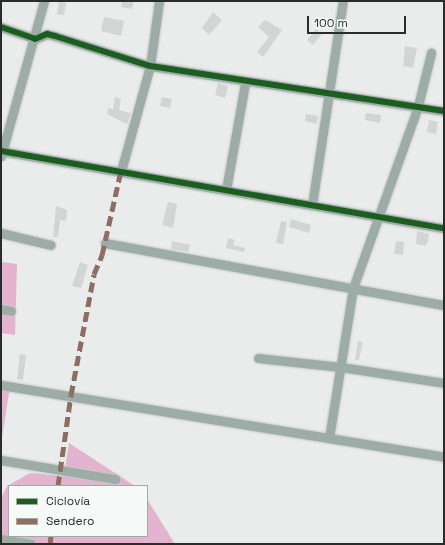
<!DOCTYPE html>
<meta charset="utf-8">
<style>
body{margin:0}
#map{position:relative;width:445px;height:545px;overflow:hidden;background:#e9eceb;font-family:"Space Grotesk",sans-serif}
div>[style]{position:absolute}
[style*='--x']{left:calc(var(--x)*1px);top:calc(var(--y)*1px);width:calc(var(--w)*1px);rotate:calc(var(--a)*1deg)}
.forest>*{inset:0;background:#e4b3d0}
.building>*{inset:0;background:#d3d5d5}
.roads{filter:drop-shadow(0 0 1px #c7c9c9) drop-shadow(0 0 1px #c7c9c9)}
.minor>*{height:9px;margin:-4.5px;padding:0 4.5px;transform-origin:4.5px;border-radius:4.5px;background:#9eaca7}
.quiet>*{height:5px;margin-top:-2.5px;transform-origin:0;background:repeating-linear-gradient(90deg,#8d6e63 0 10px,transparent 0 15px)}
.cycleway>*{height:6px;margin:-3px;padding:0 3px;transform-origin:3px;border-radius:3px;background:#1b5e20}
span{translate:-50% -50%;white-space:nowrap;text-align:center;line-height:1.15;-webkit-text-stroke:3px #f5faf8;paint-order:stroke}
.frame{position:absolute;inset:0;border:2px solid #2a2c2c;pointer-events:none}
.legend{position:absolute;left:8px;top:485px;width:140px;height:52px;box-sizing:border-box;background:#f5faf8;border:1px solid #a4a8a6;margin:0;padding:5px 7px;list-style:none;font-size:12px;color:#2a2c2c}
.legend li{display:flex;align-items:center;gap:8px;height:20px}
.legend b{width:20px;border:1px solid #a4a8a6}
.scale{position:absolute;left:307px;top:16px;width:99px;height:18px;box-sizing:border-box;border:2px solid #2a2c2c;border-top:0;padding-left:5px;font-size:12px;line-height:14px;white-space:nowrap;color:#2a2c2c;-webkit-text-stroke:3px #f5faf8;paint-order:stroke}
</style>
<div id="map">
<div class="forest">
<div style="clip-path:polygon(1px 262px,17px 264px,15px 335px,1px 333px)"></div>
<div style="clip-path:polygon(1px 386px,10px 387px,1px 444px)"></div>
<div style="clip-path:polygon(69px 443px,135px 486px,9px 486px,9px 536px,147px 536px,147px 499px,175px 544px,1px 544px,1px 498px,7px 486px,30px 473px,64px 476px)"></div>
</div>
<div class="building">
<div style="clip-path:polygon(59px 1px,66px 3px,64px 15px,57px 14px)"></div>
<div style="clip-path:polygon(122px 1px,134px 2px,132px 9px,121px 7px)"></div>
<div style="clip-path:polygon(213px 12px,222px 20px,209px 35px,202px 28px)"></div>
<div style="clip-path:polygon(104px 17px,124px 21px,121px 36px,101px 31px)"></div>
<div style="clip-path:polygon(265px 20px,282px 30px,263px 57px,257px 52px,269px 37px,258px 27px)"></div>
<div style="clip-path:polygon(316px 29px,322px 34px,313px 45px,307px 40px)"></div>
<div style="clip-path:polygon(405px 46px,417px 48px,413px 68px,403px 66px)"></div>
<div style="clip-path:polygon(218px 83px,228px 86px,225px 98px,215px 95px)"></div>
<div style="clip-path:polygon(115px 97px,121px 99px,119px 110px,131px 113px,127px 124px,107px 114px,108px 108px,113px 109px)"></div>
<div style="clip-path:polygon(162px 97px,172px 99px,170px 108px,160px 106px)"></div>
<div style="clip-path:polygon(366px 113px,381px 115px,380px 123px,365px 120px)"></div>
<div style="clip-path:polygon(306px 114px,318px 116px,316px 124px,305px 121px)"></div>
<div style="clip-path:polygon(429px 120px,438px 122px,436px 134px,427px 132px)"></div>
<div style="clip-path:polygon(168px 202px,177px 204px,173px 228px,162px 225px)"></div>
<div style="clip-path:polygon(56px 206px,67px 210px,66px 221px,60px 220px,58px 237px,53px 237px)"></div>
<div style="clip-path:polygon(291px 219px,311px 225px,309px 233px,289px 227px)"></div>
<div style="clip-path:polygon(281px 221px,287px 222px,283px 244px,276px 243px)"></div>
<div style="clip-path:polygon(417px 231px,429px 234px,428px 243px,426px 243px,426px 246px,416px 244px)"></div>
<div style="clip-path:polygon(228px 238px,235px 240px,233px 245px,245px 248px,244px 252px,226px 248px)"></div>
<div style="clip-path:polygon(172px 241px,190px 245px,188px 252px,171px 249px)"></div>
<div style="clip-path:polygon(396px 241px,404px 242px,403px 255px,394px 254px)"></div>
<div style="clip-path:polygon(80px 262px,88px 265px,81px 288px,72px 286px)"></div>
<div style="clip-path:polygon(358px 341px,363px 342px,359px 360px,355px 360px)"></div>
<div style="clip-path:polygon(20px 354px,26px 355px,23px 380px,17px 379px)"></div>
</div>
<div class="roads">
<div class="minor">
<div style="--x:1;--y:27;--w:36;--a:19"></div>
<div style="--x:35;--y:39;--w:13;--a:-23"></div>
<div style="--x:47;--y:34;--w:8;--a:14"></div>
<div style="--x:55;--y:36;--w:100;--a:17.5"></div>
<div style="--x:150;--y:66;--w:297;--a:8.7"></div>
<div style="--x:1;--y:151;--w:450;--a:9.9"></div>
<div style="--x:1;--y:156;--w:161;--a:-74.5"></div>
<div style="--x:121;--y:171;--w:109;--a:-74.6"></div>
<div style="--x:150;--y:66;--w:66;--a:-82.1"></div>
<div style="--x:226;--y:190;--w:109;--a:-79.9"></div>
<div style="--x:312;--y:205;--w:206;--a:-81.4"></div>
<div style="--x:1;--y:233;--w:51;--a:13.5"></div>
<div style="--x:105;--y:243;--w:345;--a:10.4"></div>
<div style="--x:1;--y:309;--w:10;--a:11"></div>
<div style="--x:258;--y:358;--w:83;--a:6.2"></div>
<div style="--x:341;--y:367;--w:104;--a:8.8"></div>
<div style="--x:1;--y:385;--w:449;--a:9.2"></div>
<div style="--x:329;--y:438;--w:152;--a:-80.9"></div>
<div style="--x:353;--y:288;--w:193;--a:-70.3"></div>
<div style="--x:418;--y:106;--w:55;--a:-76.2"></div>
<div style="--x:1;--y:460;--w:116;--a:9.5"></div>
<div style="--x:1;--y:539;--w:30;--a:9"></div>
</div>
</div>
<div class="quiet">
<div style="--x:58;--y:486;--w:92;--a:-81.9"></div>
<div style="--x:71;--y:395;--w:123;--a:-79.2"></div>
<div style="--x:94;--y:274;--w:21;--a:-67"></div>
<div style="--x:102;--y:255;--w:86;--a:-77.3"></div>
<div style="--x:50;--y:544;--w:8;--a:-83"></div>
</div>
<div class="cycleway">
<div style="--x:1;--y:27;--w:36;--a:19"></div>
<div style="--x:35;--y:39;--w:13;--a:-23"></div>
<div style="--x:47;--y:34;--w:8;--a:14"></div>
<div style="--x:55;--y:36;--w:100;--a:17.5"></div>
<div style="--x:150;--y:66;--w:297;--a:8.7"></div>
<div style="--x:1;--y:151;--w:450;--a:9.9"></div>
</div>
<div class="frame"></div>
<ul class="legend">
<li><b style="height:5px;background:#1b5e20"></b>Ciclovía</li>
<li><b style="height:5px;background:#8d6e63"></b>Sendero</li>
</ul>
<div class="scale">100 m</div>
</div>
